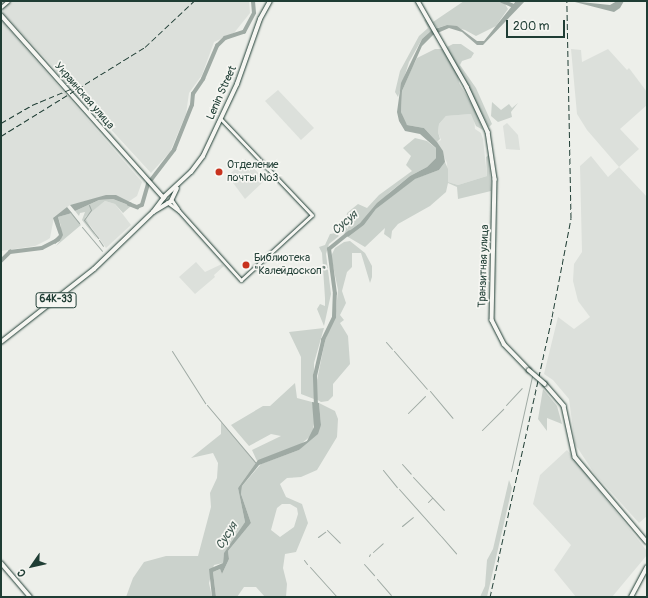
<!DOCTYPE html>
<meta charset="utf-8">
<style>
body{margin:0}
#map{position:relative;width:648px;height:598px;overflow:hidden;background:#edefea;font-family:Pangolin,sans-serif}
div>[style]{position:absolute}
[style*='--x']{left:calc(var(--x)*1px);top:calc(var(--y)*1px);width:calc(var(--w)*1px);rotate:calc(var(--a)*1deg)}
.built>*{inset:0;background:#dce0db}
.green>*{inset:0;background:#cbd2cc}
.water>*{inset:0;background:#9faaa4}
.stream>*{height:1px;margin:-0.5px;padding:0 0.5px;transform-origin:0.5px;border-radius:0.5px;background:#9faaa4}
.river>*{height:3.5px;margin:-1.75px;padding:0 1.75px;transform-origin:1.75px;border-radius:1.75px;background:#9faaa4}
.roads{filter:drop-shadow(0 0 1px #1f3d34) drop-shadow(0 0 1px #1f3d34)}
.tertiary>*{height:3px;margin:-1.5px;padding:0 1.5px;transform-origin:1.5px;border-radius:1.5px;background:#f6f6f2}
.secondary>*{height:3.5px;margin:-1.75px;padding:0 1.75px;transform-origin:1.75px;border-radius:1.75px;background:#f6f6f2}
.primary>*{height:4px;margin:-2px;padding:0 2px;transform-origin:2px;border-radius:2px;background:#f6f6f2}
.rail>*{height:1px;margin-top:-0.5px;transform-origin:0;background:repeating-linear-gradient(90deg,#1f3d34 0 6px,transparent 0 9px)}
.bridges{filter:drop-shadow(0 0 1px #1f3d34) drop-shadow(0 0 1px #1f3d34)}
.secondary-bridge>*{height:3.5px;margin:-1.75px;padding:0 1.75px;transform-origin:1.75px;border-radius:1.75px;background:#f6f6f2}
.dots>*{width:11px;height:11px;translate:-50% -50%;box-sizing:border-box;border:2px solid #f6f6f2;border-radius:50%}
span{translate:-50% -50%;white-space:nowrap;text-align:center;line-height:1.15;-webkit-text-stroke:3.5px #f6f6f2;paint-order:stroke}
.shield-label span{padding:1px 3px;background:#f6f6f2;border:1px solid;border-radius:3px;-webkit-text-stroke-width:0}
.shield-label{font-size:10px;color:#1f3d34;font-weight:700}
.street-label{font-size:11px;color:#1f3d34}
.poi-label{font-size:11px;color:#1f3d34}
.left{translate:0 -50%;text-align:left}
.water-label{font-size:12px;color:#3f5850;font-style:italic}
.frame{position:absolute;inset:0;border:2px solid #1f3d34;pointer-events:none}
.north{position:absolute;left:12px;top:546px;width:40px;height:40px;-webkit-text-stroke:3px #f6f6f2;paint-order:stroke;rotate:236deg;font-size:11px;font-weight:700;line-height:16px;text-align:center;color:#1f3d34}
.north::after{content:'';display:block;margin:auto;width:14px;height:18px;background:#1f3d34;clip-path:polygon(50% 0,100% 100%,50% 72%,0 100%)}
.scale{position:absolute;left:506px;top:20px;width:59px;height:18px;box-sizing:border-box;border:2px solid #1f3d34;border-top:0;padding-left:5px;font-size:12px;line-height:14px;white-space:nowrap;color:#1f3d34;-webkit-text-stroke:3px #f6f6f2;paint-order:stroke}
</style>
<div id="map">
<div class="built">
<div style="clip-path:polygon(11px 1px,249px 1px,250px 13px,234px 33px,214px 42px,202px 75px,189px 93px,186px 114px,170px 152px,151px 173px,82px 98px,78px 100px,49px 62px,1px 11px)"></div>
<div style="clip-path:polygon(1px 20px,142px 182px,137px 196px,128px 202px,109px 195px,70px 205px,54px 217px,50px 238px,47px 240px,35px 246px,1px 251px)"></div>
<div style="clip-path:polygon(571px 49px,581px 50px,582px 62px,608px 49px,627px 70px,629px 68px,647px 92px,647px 105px,620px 129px,639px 149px,619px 167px,587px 130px,577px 114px)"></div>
<div style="clip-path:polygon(278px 90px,314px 128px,301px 140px,265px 101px)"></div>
<div style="clip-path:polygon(471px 114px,474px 116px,475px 129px,481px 133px,483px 139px,487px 176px,458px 185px,448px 182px,447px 163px,437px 142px,441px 140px,438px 132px,439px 124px,446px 116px)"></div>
<div style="clip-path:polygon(507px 123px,518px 135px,520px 150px,506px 149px,503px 126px)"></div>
<div style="clip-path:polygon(591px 156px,608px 177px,619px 167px,647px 197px,647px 516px,639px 523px,594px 473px,575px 444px,569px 399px,553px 380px,544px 374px,558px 317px,574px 329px,590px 317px,578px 301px,573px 281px,574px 264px,582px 252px,580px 166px)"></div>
<div style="clip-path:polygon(245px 159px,265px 180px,245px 199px,228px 176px)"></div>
<div style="clip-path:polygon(105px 201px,115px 204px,131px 225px,106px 248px,84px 217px)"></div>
<div style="clip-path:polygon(196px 262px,205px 272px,222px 264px,224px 266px,214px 275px,215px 277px,195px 294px,179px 277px)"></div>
<div style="clip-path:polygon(567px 450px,647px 551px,647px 555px,612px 597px,576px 597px,554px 570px,571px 545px,533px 504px,540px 475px)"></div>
</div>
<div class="green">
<div style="clip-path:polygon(464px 1px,497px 1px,505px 4px,508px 9px,496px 26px,476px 36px,465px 30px,447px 25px,437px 28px,433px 22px)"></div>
<div style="clip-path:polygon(426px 19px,432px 30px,422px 39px,409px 62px,398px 97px,395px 92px,400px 71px,419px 36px,428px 28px,424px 20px)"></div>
<div style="clip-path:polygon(453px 44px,461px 44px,474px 53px,471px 58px,462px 61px,460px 65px,476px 88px,492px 124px,489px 127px,447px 47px)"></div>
<div style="clip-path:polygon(435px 49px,442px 49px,458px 76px,459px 83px,475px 110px,483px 130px,476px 126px,471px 114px,446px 116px,439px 124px,438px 132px,440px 139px,437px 142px,424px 128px,407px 125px,404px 121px,401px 112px,402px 91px,412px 68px,417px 58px)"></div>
<div style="clip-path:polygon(492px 102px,501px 110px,509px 104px,512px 108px,518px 103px,511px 112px,512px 117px,498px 122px,491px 116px)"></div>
<div style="clip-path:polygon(415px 138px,427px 141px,437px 149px,436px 158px,427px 167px,410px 176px,390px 192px,360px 223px,345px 234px,339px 231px,346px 220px,347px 213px,358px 204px,367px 208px,379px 195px,412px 171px,406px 165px,411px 156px,403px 148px)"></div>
<div style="clip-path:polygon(489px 155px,491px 191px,458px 199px,457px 187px,448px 183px,446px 192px,430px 206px,398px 224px,392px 231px,391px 239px,384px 234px,385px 228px,365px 247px,348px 237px,364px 225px,376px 209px,414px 179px,439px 170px,445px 162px,448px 169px,448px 182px,458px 185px,487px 176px,486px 157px)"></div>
<div style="clip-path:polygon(113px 199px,131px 206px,123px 213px,115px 204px,105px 201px,85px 217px,97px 239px,82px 220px,85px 212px,80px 213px,79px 216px,75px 211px,99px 200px)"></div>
<div style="clip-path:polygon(72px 213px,81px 225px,56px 246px,60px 241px,61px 226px,58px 217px)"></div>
<div style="clip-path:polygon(336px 233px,339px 236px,329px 244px,326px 254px,331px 294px,324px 326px,317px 309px,320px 304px,325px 306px,325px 298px,322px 253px,319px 247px,325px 245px,330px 234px)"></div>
<div style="clip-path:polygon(350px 241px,365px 253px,372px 266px,372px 277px,370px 283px,361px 253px,352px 253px,352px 267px,347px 272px,342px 291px,346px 303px,340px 315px,344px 320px,340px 323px,348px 336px,350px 364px,333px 384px,333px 396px,328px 401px,321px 402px,316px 399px,317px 380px,325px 341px,336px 311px,338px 290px,331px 256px,335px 248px,344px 242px)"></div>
<div style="clip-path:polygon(324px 328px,314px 363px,314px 399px,301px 394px,301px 357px,289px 332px)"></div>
<div style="clip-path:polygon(295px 383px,297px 398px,312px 402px,315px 418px,312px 435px,301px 444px,257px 461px,252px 450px,281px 436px,271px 434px,249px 446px,231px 425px,263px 406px,270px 406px)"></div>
<div style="clip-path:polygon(543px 389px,557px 406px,562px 424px,547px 418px,547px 431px,538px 419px)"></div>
<div style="clip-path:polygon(evenodd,319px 403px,335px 411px,338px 419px,337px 437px,317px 470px,301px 477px,287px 478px,280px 484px,286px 497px,302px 504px,308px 523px,296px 552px,285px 554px,283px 568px,287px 584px,286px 597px,265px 597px,256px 587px,244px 587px,237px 597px,216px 597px,213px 572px,220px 569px,222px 574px,229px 559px,228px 551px,251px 523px,241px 494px,242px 486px,261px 464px,299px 450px,321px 425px,319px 403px,282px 504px,290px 504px,297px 508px,298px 514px,294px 527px,280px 537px,271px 530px,277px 508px,282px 504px)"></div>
<div style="clip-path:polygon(221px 422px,256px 463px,238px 488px,245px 522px,224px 554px,223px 563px,214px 565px,209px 583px,212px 597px,126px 597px,133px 578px,144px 562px,166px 556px,198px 556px,211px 507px,210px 493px,217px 478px,218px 463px,213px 453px,191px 458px,221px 434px)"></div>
<div style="clip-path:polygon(509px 480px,512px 488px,487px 597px,480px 597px,485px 586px,487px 560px,493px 549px)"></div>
</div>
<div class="water">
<div style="clip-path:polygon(516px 1px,525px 1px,483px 45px,477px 45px,462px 32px,449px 28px,433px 35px,422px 46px,402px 91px,401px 112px,407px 125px,424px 128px,437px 142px,443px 151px,445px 162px,439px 170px,415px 179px,376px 209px,364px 225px,348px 237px,345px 234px,360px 223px,377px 203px,410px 176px,427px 167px,436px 158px,436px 148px,420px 134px,405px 131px,399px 121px,397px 112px,401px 83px,422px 39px,432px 30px,447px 25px,457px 26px,477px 41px,484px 41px)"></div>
<div style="clip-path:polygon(571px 1px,610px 5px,617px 1px,624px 1px,620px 8px,614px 12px)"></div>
<div style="clip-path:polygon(106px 195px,116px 195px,132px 203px,131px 206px,113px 199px,99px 200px,75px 211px,70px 205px)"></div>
<div style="clip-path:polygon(67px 207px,72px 213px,58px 217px,63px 235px,61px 239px,55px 244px,53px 241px,59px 235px,53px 218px)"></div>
<div style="clip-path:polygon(312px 402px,319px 403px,321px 425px,318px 434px,299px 450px,259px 465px,242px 486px,241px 494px,251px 523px,228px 551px,229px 559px,222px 574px,220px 569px,213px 572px,216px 597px,212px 597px,209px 569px,223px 563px,224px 553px,245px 522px,238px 488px,258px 460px,307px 441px,314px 427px)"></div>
</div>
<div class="stream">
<div style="--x:89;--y:205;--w:5;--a:68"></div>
<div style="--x:91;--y:210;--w:12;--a:125"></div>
<div style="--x:84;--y:220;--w:23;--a:52"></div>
<div style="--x:71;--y:213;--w:13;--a:51"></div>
<div style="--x:82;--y:227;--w:31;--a:50"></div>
<div style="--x:99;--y:240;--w:7;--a:56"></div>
<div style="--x:386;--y:342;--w:9;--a:49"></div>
<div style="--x:172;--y:351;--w:62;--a:57.6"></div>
<div style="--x:394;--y:351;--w:50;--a:49"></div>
<div style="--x:430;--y:391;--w:35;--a:50"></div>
<div style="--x:207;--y:405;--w:75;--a:49.9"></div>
<div style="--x:506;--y:405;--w:23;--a:-47"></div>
<div style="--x:408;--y:413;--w:24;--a:-45"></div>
<div style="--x:482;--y:430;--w:30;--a:-45"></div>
<div style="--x:402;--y:464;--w:13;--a:48"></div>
<div style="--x:383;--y:470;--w:22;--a:51"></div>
<div style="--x:511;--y:471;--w:97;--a:-77.5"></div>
<div style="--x:413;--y:477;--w:45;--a:46.8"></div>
<div style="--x:399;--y:489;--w:62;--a:48.3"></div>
<div style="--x:428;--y:502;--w:6;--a:-45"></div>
<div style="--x:402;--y:526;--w:14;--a:-39"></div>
<div style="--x:327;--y:530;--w:18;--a:45"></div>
<div style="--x:441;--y:536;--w:23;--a:49"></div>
<div style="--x:318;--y:537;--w:9;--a:-36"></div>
<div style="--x:373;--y:552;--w:13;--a:-42"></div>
<div style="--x:369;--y:556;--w:2;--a:-63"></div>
<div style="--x:304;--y:560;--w:5;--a:53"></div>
<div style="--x:364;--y:564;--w:15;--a:48"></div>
<div style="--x:310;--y:567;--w:40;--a:48"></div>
<div style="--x:377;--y:579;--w:21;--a:49"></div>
</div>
<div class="river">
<div style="--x:502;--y:1;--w:11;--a:22"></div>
<div style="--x:129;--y:204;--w:9;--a:21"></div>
<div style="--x:137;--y:207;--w:5;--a:-22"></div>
<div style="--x:142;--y:205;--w:22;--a:-74"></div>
<div style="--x:148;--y:184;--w:43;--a:-52.6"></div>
<div style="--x:174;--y:150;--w:48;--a:-68.2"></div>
<div style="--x:192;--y:105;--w:11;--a:-85"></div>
<div style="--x:193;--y:94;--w:18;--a:-56"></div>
<div style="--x:203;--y:79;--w:36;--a:-67"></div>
<div style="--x:217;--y:46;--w:11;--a:-45"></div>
<div style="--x:225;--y:38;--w:20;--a:-18"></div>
<div style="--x:244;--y:32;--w:21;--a:-62"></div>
<div style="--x:254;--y:13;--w:12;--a:-95"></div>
<div style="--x:1;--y:261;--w:13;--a:-45"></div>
<div style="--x:10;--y:252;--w:32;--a:-7"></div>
<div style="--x:42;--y:248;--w:18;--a:-27"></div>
<div style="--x:316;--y:407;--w:31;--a:-92"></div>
<div style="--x:315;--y:376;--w:37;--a:-77"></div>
<div style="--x:323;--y:340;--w:25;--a:-64"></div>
<div style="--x:334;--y:317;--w:23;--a:-88"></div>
<div style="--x:335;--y:294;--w:45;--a:-97.6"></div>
<div style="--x:329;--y:249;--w:26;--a:-39"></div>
</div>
<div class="roads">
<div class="tertiary">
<div style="--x:1;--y:7;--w:9;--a:-41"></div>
<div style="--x:171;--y:199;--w:12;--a:55"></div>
<div style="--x:167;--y:202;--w:15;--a:37"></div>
<div style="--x:179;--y:211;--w:93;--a:48.1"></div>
<div style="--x:241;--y:280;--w:96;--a:-42.5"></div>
<div style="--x:312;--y:215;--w:132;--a:-133.5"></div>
</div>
<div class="secondary">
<div style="--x:418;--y:1;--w:99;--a:60.3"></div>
<div style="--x:467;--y:87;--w:50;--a:65"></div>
<div style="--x:488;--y:132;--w:48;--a:81.5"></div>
<div style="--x:495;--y:179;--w:141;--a:91.2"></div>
<div style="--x:492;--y:320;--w:27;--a:63"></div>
<div style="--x:504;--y:344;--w:36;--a:46"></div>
<div style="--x:1;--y:15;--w:245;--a:48.3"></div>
<div style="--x:545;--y:384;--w:29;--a:49"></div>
<div style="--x:564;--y:406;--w:52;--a:77.8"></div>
<div style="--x:575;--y:457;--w:111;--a:49.7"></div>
</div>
<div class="primary">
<div style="--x:153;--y:212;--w:20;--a:-53"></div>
<div style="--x:165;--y:196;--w:35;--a:-43"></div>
<div style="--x:191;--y:172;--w:20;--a:-53"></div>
<div style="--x:203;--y:156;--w:80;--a:-64.7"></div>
<div style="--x:237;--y:84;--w:69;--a:-70.5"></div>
<div style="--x:260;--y:19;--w:21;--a:-61"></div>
<div style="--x:1;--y:342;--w:118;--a:-38.1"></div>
<div style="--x:94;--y:269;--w:82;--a:-44"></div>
<div style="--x:153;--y:212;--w:21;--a:-31"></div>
<div style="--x:171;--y:201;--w:14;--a:-65"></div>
<div style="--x:1;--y:563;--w:45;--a:49.5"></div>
<div style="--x:631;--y:597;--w:34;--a:-62"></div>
</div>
</div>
<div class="rail">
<div style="--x:1;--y:123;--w:36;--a:-30"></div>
<div style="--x:32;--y:105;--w:44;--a:-22.5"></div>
<div style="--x:1;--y:136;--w:169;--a:-31.7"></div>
<div style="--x:145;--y:47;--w:67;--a:-43.2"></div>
<div style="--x:490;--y:597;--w:287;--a:-77.5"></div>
<div style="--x:552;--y:317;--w:101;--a:-79.1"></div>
<div style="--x:571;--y:218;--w:217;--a:-91.1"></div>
</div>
<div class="bridges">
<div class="secondary-bridge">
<div style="--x:529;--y:370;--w:21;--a:41"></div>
</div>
</div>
<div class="dots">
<div style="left:219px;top:172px;background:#c8321e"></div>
<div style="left:246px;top:265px;background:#c8321e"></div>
</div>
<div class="shield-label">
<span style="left:56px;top:300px">64К-33</span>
</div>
<div class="street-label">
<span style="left:222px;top:93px;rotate:-66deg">Lenin Street</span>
<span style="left:84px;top:96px;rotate:49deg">Украинская улица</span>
<span style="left:484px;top:266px;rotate:-88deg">Транзитная улица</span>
</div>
<div class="poi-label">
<span class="left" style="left:227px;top:172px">Отделение<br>почты №3</span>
<span class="left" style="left:254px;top:265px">Библиотека<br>"Калейдоскоп"</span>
</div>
<div class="water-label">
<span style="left:345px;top:223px;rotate:-41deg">Сусуя</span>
<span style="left:227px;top:536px;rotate:-58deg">Сусуя</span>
</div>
<div class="frame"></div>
<div class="north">С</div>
<div class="scale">200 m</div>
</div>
